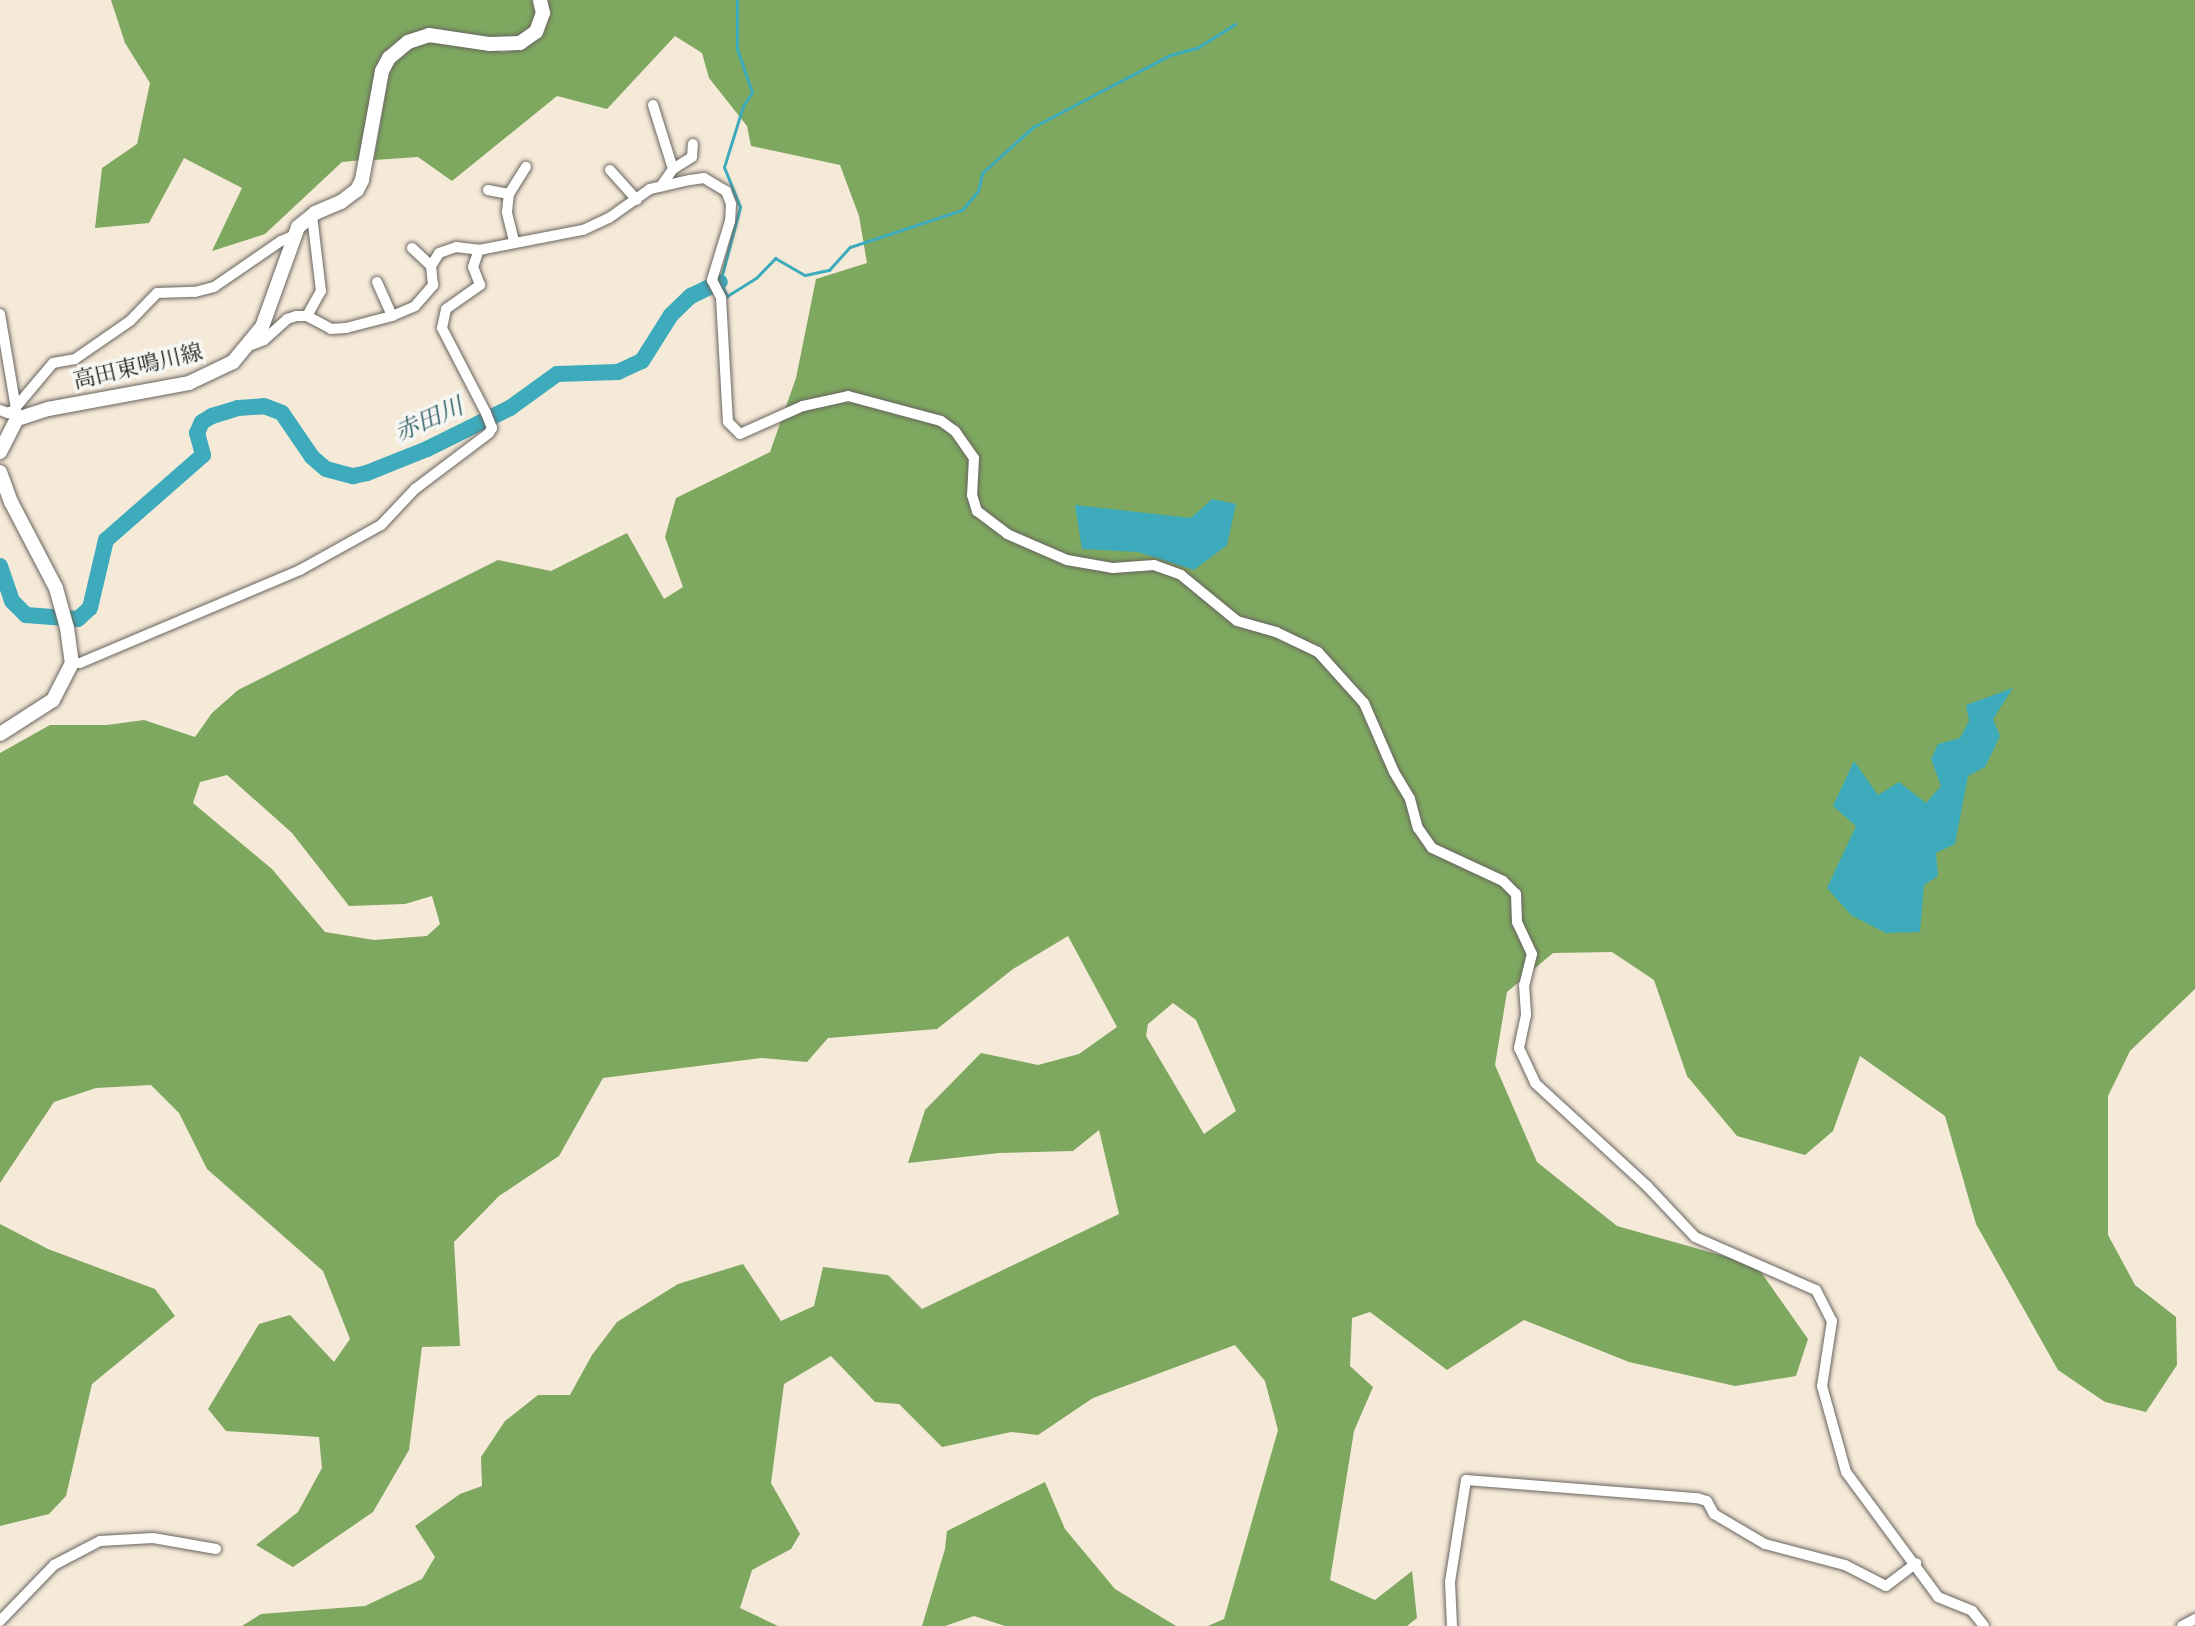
<!DOCTYPE html>
<meta charset="utf-8">
<style>
body{margin:0}
#map{position:relative;width:2195px;height:1626px;overflow:hidden;background:#f5e9d8;font-family:"IM FELL French Canon","Noto Serif JP",serif}
div>[style]{position:absolute}
[style*='--x']{left:calc(var(--x)*1px);top:calc(var(--y)*1px);width:calc(var(--w)*1px);rotate:calc(var(--a)*1deg)}
.forest>*{inset:0;background:#7ea860}
.water>*{inset:0;background:#3dabbb}
.stream>*{height:3px;margin:-1.5px;padding:0 1.5px;transform-origin:1.5px;border-radius:1.5px;background:#3dabbb}
.river>*{height:16px;margin:-8px;padding:0 8px;transform-origin:8px;border-radius:8px;background:#3dabbb}
.roads{filter:drop-shadow(0 0 2px #68645e) drop-shadow(0 0 2px #68645e)}
.minor>*{height:10px;margin:-5px;padding:0 5px;transform-origin:5px;border-radius:5px;background:#fff}
.secondary>*{height:14px;margin:-7px;padding:0 7px;transform-origin:7px;border-radius:7px;background:#fff}
span{translate:-50% -50%;white-space:nowrap;text-align:center;line-height:1.15;-webkit-text-stroke:7px #f6f6f2;paint-order:stroke}
.street-label{font-size:22px;color:#1c1c1c}
.water-label{font-size:24px;color:#2b5c64;font-style:italic}
</style>
<div id="map">
<div class="forest">
<div style="clip-path:polygon(111px 0,532px 0,536px 15px,532px 29px,519px 38px,504px 40px,456px 33px,385px 55px,362px 160px,342px 162px,265px 234px,212px 251px,242px 188px,184px 158px,149px 223px,95px 228px,102px 168px,137px 144px,150px 83px,125px 43px)"></div>
<div style="clip-path:polygon(evenodd,547px 0,2195px 0,2195px 989px,2130px 1051px,2108px 1096px,2108px 1235px,2135px 1285px,2176px 1317px,2177px 1365px,2146px 1412px,2105px 1402px,2058px 1370px,1976px 1224px,1945px 1116px,1860px 1056px,1833px 1131px,1805px 1155px,1737px 1136px,1687px 1076px,1654px 980px,1612px 952px,1553px 953px,1507px 992px,1495px 1065px,1537px 1162px,1617px 1226px,1756px 1265px,1808px 1339px,1796px 1376px,1735px 1386px,1629px 1362px,1524px 1320px,1447px 1370px,1370px 1312px,1352px 1318px,1350px 1366px,1373px 1387px,1354px 1431px,1330px 1580px,1375px 1600px,1412px 1571px,1417px 1618px,1407px 1626px,1208px 1626px,1224px 1619px,1278px 1430px,1265px 1381px,1235px 1345px,1093px 1398px,1038px 1435px,1011px 1432px,942px 1447px,899px 1404px,875px 1402px,831px 1356px,784px 1384px,771px 1483px,800px 1534px,791px 1549px,752px 1570px,740px 1608px,778px 1626px,242px 1626px,261px 1614px,365px 1606px,422px 1579px,435px 1557px,415px 1526px,460px 1494px,482px 1486px,481px 1457px,505px 1421px,538px 1395px,570px 1395px,592px 1355px,617px 1322px,678px 1284px,743px 1264px,781px 1321px,814px 1306px,823px 1267px,888px 1275px,922px 1309px,1119px 1214px,1099px 1130px,1073px 1151px,999px 1153px,908px 1163px,925px 1110px,981px 1053px,1038px 1065px,1079px 1054px,1117px 1027px,1068px 936px,1013px 969px,937px 1029px,828px 1038px,807px 1062px,761px 1058px,603px 1078px,559px 1156px,499px 1196px,454px 1242px,460px 1346px,422px 1347px,409px 1450px,373px 1512px,293px 1567px,256px 1545px,298px 1512px,322px 1468px,319px 1437px,226px 1431px,208px 1409px,259px 1324px,290px 1315px,334px 1362px,350px 1339px,323px 1271px,207px 1169px,179px 1113px,151px 1085px,96px 1088px,54px 1102px,0 1183px,0 753px,50px 725px,107px 725px,144px 720px,195px 737px,212px 713px,238px 690px,498px 560px,551px 571px,627px 533px,664px 599px,683px 587px,665px 537px,676px 498px,770px 452px,796px 378px,816px 279px,867px 263px,859px 216px,840px 165px,751px 146px,747px 126px,709px 78px,702px 53px,675px 36px,607px 109px,557px 96px,452px 181px,418px 157px,374px 160px,389px 73px,394px 63px,412px 48px,429px 42px,504px 52px,522px 49px,542px 36px,551px 14px,547px 0,227px 775px,292px 833px,349px 906px,405px 904px,432px 896px,440px 924px,427px 936px,374px 940px,325px 932px,272px 869px,193px 803px,200px 782px,227px 775px,547px 0,1173px 1003px,1196px 1020px,1236px 1111px,1204px 1134px,1146px 1036px,1148px 1024px,1173px 1003px)"></div>
<div style="clip-path:polygon(0 1224px,48px 1249px,155px 1289px,175px 1316px,92px 1384px,66px 1496px,49px 1514px,0 1526px)"></div>
<div style="clip-path:polygon(1045px 1482px,1065px 1529px,1115px 1589px,1176px 1626px,1005px 1626px,974px 1616px,945px 1626px,922px 1626px,945px 1549px,947px 1531px)"></div>
</div>
<div class="water">
<div style="clip-path:polygon(1212px 499px,1236px 504px,1227px 545px,1194px 570px,1138px 552px,1082px 549px,1075px 505px,1191px 518px)"></div>
<div style="clip-path:polygon(2013px 688px,1993px 719px,2000px 736px,1985px 767px,1968px 776px,1955px 844px,1936px 853px,1938px 876px,1924px 885px,1920px 932px,1886px 933px,1851px 915px,1827px 888px,1856px 826px,1833px 806px,1854px 761px,1878px 795px,1899px 782px,1926px 803px,1941px 786px,1931px 759px,1938px 744px,1960px 738px,1969px 721px,1966px 705px)"></div>
</div>
<div class="stream">
<div style="--x:737;--y:0;--w:49;--a:90"></div>
<div style="--x:737;--y:49;--w:46;--a:70.8"></div>
<div style="--x:752;--y:92;--w:17;--a:123"></div>
<div style="--x:743;--y:106;--w:64;--a:107.3"></div>
<div style="--x:724;--y:167;--w:43;--a:68.2"></div>
<div style="--x:740;--y:207;--w:78;--a:104.9"></div>
<div style="--x:720;--y:282;--w:16;--a:63"></div>
<div style="--x:727;--y:296;--w:34;--a:-32"></div>
<div style="--x:756;--y:278;--w:28;--a:-46"></div>
<div style="--x:775;--y:258;--w:34;--a:30"></div>
<div style="--x:805;--y:275;--w:25;--a:-12"></div>
<div style="--x:829;--y:270;--w:31;--a:-48"></div>
<div style="--x:850;--y:247;--w:118;--a:-18.3"></div>
<div style="--x:962;--y:210;--w:25;--a:-50"></div>
<div style="--x:978;--y:191;--w:18;--a:-77"></div>
<div style="--x:982;--y:173;--w:69;--a:-42"></div>
<div style="--x:1033;--y:127;--w:155;--a:-27.7"></div>
<div style="--x:1170;--y:55;--w:28;--a:-15"></div>
<div style="--x:1197;--y:48;--w:45;--a:-32.3"></div>
</div>
<div class="river">
<div style="--x:0;--y:566;--w:37;--a:71"></div>
<div style="--x:12;--y:601;--w:20;--a:45"></div>
<div style="--x:26;--y:615;--w:52;--a:4.4"></div>
<div style="--x:78;--y:619;--w:16;--a:-43"></div>
<div style="--x:90;--y:608;--w:70;--a:-76.8"></div>
<div style="--x:106;--y:540;--w:129;--a:-41.2"></div>
<div style="--x:203;--y:455;--w:23;--a:-105"></div>
<div style="--x:197;--y:433;--w:12;--a:-66"></div>
<div style="--x:202;--y:422;--w:12;--a:-31"></div>
<div style="--x:212;--y:416;--w:27;--a:-17"></div>
<div style="--x:238;--y:408;--w:26;--a:-4"></div>
<div style="--x:264;--y:406;--w:19;--a:21"></div>
<div style="--x:282;--y:413;--w:53;--a:55.7"></div>
<div style="--x:312;--y:457;--w:18;--a:41"></div>
<div style="--x:326;--y:469;--w:28;--a:15"></div>
<div style="--x:353;--y:476;--w:14;--a:-12"></div>
<div style="--x:367;--y:473;--w:65;--a:-21.8"></div>
<div style="--x:427;--y:449;--w:93;--a:-26.3"></div>
<div style="--x:510;--y:408;--w:58;--a:-35.9"></div>
<div style="--x:557;--y:374;--w:61;--a:-1.9"></div>
<div style="--x:618;--y:372;--w:26;--a:-25"></div>
<div style="--x:642;--y:361;--w:54;--a:-57.8"></div>
<div style="--x:671;--y:315;--w:28;--a:-44"></div>
<div style="--x:691;--y:296;--w:32;--a:-26"></div>
</div>
<div class="roads">
<div class="minor">
<div style="--x:653;--y:105;--w:67;--a:72.6"></div>
<div style="--x:673;--y:169;--w:21;--a:125"></div>
<div style="--x:673;--y:169;--w:22;--a:-32"></div>
<div style="--x:692;--y:157;--w:13;--a:-86"></div>
<div style="--x:610;--y:170;--w:40;--a:48"></div>
<div style="--x:488;--y:190;--w:21;--a:11"></div>
<div style="--x:514;--y:241;--w:30;--a:-104"></div>
<div style="--x:507;--y:212;--w:18;--a:-84"></div>
<div style="--x:509;--y:194;--w:32;--a:-58"></div>
<div style="--x:412;--y:248;--w:26;--a:43"></div>
<div style="--x:377;--y:282;--w:37;--a:66"></div>
<div style="--x:0;--y:314;--w:96;--a:80.4"></div>
<div style="--x:307;--y:316;--w:29;--a:-61"></div>
<div style="--x:321;--y:291;--w:76;--a:-96.8"></div>
<div style="--x:251;--y:345;--w:14;--a:-21"></div>
<div style="--x:264;--y:340;--w:31;--a:-42"></div>
<div style="--x:287;--y:319;--w:9;--a:-18"></div>
<div style="--x:296;--y:316;--w:11;--a:0"></div>
<div style="--x:307;--y:316;--w:27;--a:28"></div>
<div style="--x:331;--y:329;--w:15;--a:-4"></div>
<div style="--x:346;--y:328;--w:48;--a:-14.6"></div>
<div style="--x:392;--y:316;--w:25;--a:-23"></div>
<div style="--x:415;--y:306;--w:28;--a:-49"></div>
<div style="--x:433;--y:285;--w:19;--a:-96"></div>
<div style="--x:431;--y:266;--w:15;--a:-58"></div>
<div style="--x:439;--y:253;--w:18;--a:-19"></div>
<div style="--x:456;--y:247;--w:23;--a:7"></div>
<div style="--x:479;--y:250;--w:106;--a:-10.9"></div>
<div style="--x:583;--y:230;--w:29;--a:-25"></div>
<div style="--x:609;--y:218;--w:50;--a:-35.3"></div>
<div style="--x:650;--y:189;--w:41;--a:-12.7"></div>
<div style="--x:690;--y:180;--w:14;--a:-8"></div>
<div style="--x:704;--y:178;--w:26;--a:31"></div>
<div style="--x:726;--y:191;--w:14;--a:69"></div>
<div style="--x:731;--y:204;--w:17;--a:93"></div>
<div style="--x:730;--y:221;--w:62;--a:107"></div>
<div style="--x:712;--y:280;--w:20;--a:63"></div>
<div style="--x:721;--y:298;--w:124;--a:86.8"></div>
<div style="--x:728;--y:422;--w:17;--a:45"></div>
<div style="--x:740;--y:434;--w:69;--a:-24"></div>
<div style="--x:803;--y:406;--w:46;--a:-12.5"></div>
<div style="--x:848;--y:396;--w:96;--a:15"></div>
<div style="--x:941;--y:421;--w:17;--a:36"></div>
<div style="--x:955;--y:431;--w:33;--a:55"></div>
<div style="--x:974;--y:458;--w:37;--a:93"></div>
<div style="--x:972;--y:495;--w:17;--a:73"></div>
<div style="--x:977;--y:511;--w:38;--a:37"></div>
<div style="--x:1007;--y:534;--w:65;--a:23.4"></div>
<div style="--x:1067;--y:560;--w:47;--a:9.9"></div>
<div style="--x:1113;--y:568;--w:41;--a:-4.2"></div>
<div style="--x:1154;--y:565;--w:29;--a:20"></div>
<div style="--x:1181;--y:575;--w:72;--a:39.4"></div>
<div style="--x:1237;--y:621;--w:41;--a:15.8"></div>
<div style="--x:1276;--y:632;--w:47;--a:25.5"></div>
<div style="--x:1318;--y:652;--w:69;--a:48"></div>
<div style="--x:1364;--y:703;--w:75;--a:66.5"></div>
<div style="--x:1394;--y:772;--w:31;--a:59"></div>
<div style="--x:1410;--y:799;--w:30;--a:75"></div>
<div style="--x:1418;--y:828;--w:24;--a:55"></div>
<div style="--x:1432;--y:848;--w:78;--a:24.9"></div>
<div style="--x:1503;--y:881;--w:18;--a:45"></div>
<div style="--x:1516;--y:894;--w:28;--a:88"></div>
<div style="--x:1517;--y:922;--w:35;--a:65"></div>
<div style="--x:1532;--y:954;--w:32;--a:104"></div>
<div style="--x:1524;--y:985;--w:30;--a:86"></div>
<div style="--x:1526;--y:1015;--w:34;--a:102"></div>
<div style="--x:1519;--y:1048;--w:38;--a:65"></div>
<div style="--x:1535;--y:1083;--w:152;--a:42.6"></div>
<div style="--x:1647;--y:1186;--w:70;--a:46.7"></div>
<div style="--x:1695;--y:1237;--w:132;--a:23.7"></div>
<div style="--x:1816;--y:1290;--w:35;--a:63"></div>
<div style="--x:1832;--y:1321;--w:66;--a:98.7"></div>
<div style="--x:1822;--y:1386;--w:89;--a:74.4"></div>
<div style="--x:1846;--y:1472;--w:155;--a:53.6"></div>
<div style="--x:1938;--y:1597;--w:37;--a:22"></div>
<div style="--x:1972;--y:1611;--w:19;--a:51"></div>
<div style="--x:16;--y:407;--w:57;--a:-49.9"></div>
<div style="--x:53;--y:363;--w:22;--a:-10"></div>
<div style="--x:75;--y:359;--w:67;--a:-34.6"></div>
<div style="--x:130;--y:321;--w:39;--a:-46"></div>
<div style="--x:157;--y:293;--w:38;--a:-2"></div>
<div style="--x:195;--y:292;--w:20;--a:-15"></div>
<div style="--x:214;--y:287;--w:81;--a:-34.5"></div>
<div style="--x:281;--y:241;--w:13;--a:-23"></div>
<div style="--x:0;--y:410;--w:9;--a:21"></div>
<div style="--x:8;--y:413;--w:9;--a:-27"></div>
<div style="--x:72;--y:663;--w:8;--a:0"></div>
<div style="--x:80;--y:663;--w:239;--a:-22.9"></div>
<div style="--x:300;--y:570;--w:93;--a:-29.1"></div>
<div style="--x:381;--y:525;--w:50;--a:-46.6"></div>
<div style="--x:415;--y:489;--w:93;--a:-37.1"></div>
<div style="--x:489;--y:433;--w:6;--a:-59"></div>
<div style="--x:492;--y:428;--w:16;--a:-112"></div>
<div style="--x:486;--y:413;--w:96;--a:-117.4"></div>
<div style="--x:442;--y:328;--w:19;--a:-78"></div>
<div style="--x:446;--y:309;--w:42;--a:-35.2"></div>
<div style="--x:480;--y:285;--w:19;--a:-111"></div>
<div style="--x:473;--y:267;--w:18;--a:-71"></div>
<div style="--x:0;--y:1621;--w:78;--a:-46"></div>
<div style="--x:54;--y:1565;--w:52;--a:-27.6"></div>
<div style="--x:100;--y:1541;--w:53;--a:-3.2"></div>
<div style="--x:153;--y:1538;--w:64;--a:9.9"></div>
<div style="--x:1452;--y:1626;--w:44;--a:-92.6"></div>
<div style="--x:1450;--y:1582;--w:103;--a:-81.1"></div>
<div style="--x:1466;--y:1480;--w:232;--a:4.5"></div>
<div style="--x:1697;--y:1498;--w:10;--a:17"></div>
<div style="--x:1707;--y:1501;--w:15;--a:62"></div>
<div style="--x:1714;--y:1514;--w:59;--a:30.5"></div>
<div style="--x:1765;--y:1544;--w:83;--a:14.7"></div>
<div style="--x:1845;--y:1565;--w:46;--a:27.1"></div>
<div style="--x:1886;--y:1586;--w:38;--a:-37"></div>
<div style="--x:2182;--y:1626;--w:15;--a:-28"></div>
</div>
<div class="secondary">
<div style="--x:0;--y:452;--w:37;--a:-63"></div>
<div style="--x:17;--y:419;--w:33;--a:-18"></div>
<div style="--x:48;--y:409;--w:143;--a:-10.4"></div>
<div style="--x:189;--y:383;--w:49;--a:-25.5"></div>
<div style="--x:233;--y:362;--w:45;--a:-50.4"></div>
<div style="--x:262;--y:327;--w:106;--a:-70.2"></div>
<div style="--x:298;--y:227;--w:22;--a:-39"></div>
<div style="--x:315;--y:213;--w:28;--a:-23"></div>
<div style="--x:341;--y:202;--w:20;--a:-37"></div>
<div style="--x:357;--y:190;--w:11;--a:-63"></div>
<div style="--x:362;--y:180;--w:111;--a:-79.6"></div>
<div style="--x:382;--y:71;--w:15;--a:-62"></div>
<div style="--x:389;--y:58;--w:25;--a:-40"></div>
<div style="--x:408;--y:42;--w:22;--a:-18"></div>
<div style="--x:429;--y:35;--w:62;--a:8.4"></div>
<div style="--x:490;--y:44;--w:30;--a:-2"></div>
<div style="--x:520;--y:43;--w:19;--a:-35"></div>
<div style="--x:536;--y:32;--w:20;--a:-70"></div>
<div style="--x:543;--y:13;--w:13;--a:-103"></div>
<div style="--x:0;--y:472;--w:32;--a:70"></div>
<div style="--x:11;--y:502;--w:97;--a:62.4"></div>
<div style="--x:56;--y:588;--w:41;--a:74.6"></div>
<div style="--x:67;--y:628;--w:35;--a:82"></div>
<div style="--x:72;--y:663;--w:42;--a:117.2"></div>
<div style="--x:53;--y:700;--w:63;--a:147.3"></div>
</div>
</div>
<div class="street-label">
<span style="left:138px;top:367px;rotate:-13deg">高田東鳴川線</span>
</div>
<div class="water-label">
<span style="left:429px;top:420px;rotate:-24deg">赤田川</span>
</div>
</div>
